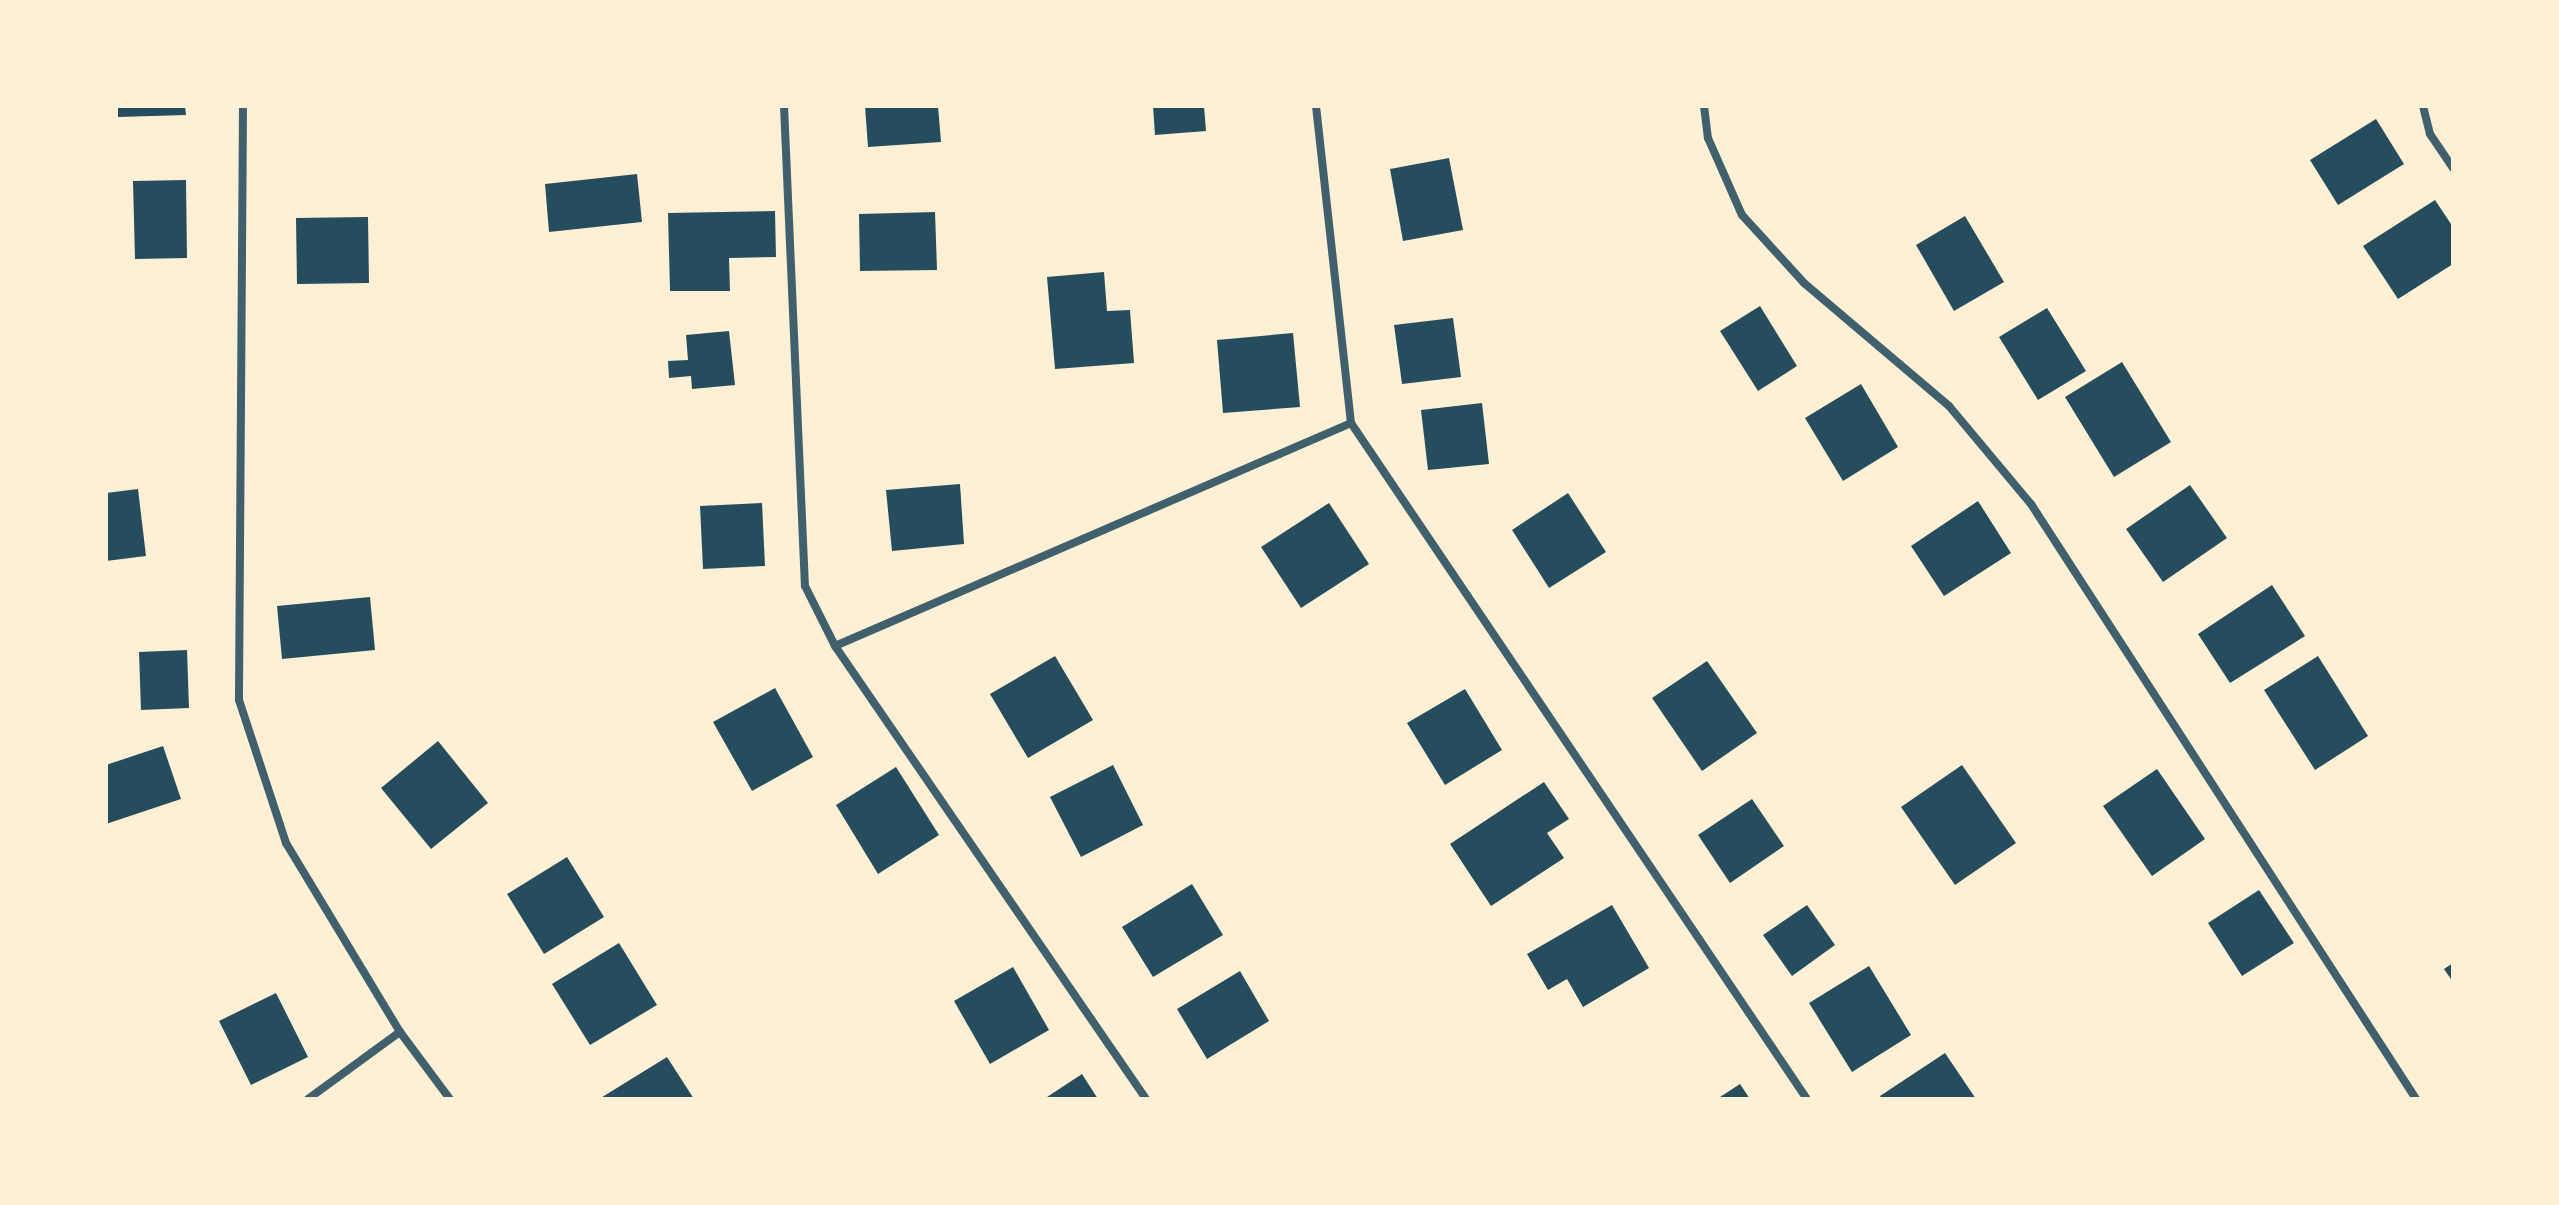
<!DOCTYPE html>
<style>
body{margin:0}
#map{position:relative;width:2559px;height:1205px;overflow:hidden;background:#fdf0d5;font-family:"Fira Sans",sans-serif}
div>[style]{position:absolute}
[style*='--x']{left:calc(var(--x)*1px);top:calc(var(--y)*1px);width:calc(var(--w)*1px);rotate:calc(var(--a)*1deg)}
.building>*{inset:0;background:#264d5e}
.minor>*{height:8px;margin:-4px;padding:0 4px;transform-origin:4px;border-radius:4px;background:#3f606c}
span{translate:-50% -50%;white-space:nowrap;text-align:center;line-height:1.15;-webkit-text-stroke:6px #fdf0d5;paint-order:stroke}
.frame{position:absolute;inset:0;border:108px solid #fdf0d5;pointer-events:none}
</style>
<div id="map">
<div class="building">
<div style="clip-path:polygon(118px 106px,185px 106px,186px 115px,118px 117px)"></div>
<div style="clip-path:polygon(865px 106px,938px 106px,941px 142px,868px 147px)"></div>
<div style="clip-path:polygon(1153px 106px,1204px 106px,1206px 131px,1155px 135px)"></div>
<div style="clip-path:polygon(2376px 119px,2404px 164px,2338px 205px,2310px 160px)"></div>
<div style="clip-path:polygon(1449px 158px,1463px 230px,1403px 241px,1390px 169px)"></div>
<div style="clip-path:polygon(637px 174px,642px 222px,549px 232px,545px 184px)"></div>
<div style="clip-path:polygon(186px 180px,187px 258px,135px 259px,133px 181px)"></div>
<div style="clip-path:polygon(2435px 200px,2453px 227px,2453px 264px,2398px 299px,2363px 246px)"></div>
<div style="clip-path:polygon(775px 211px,776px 257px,729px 258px,730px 291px,670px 291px,668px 213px)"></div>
<div style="clip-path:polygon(935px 212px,937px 270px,860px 271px,859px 214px)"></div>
<div style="clip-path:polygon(1965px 216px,2004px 282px,1954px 311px,1916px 245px)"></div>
<div style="clip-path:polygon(368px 217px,369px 283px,297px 284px,296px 218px)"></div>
<div style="clip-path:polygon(1104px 272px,1107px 311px,1130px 310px,1134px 363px,1055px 369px,1047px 277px)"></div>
<div style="clip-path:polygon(1760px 306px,1797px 366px,1758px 391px,1720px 331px)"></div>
<div style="clip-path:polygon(2047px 308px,2086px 371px,2038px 400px,1999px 337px)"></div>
<div style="clip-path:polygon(1453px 318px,1461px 377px,1402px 384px,1394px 325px)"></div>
<div style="clip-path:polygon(729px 331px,735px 385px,692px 389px,691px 376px,669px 378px,668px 361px,688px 360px,686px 335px)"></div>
<div style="clip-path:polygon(1293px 333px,1300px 407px,1223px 413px,1217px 340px)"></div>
<div style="clip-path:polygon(2122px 362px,2171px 442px,2114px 477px,2065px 397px)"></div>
<div style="clip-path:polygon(1861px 384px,1898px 447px,1843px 481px,1805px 418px)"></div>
<div style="clip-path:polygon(1482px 403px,1489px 464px,1428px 470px,1421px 410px)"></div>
<div style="clip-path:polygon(960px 484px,964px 544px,892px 551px,886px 490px)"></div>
<div style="clip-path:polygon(2190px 485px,2227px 538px,2163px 582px,2126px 529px)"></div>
<div style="clip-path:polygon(138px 489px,146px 556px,106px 561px,106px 493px)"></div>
<div style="clip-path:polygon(1568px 493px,1606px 552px,1549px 588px,1512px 530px)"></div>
<div style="clip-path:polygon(1978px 501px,2011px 553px,1944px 596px,1911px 546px)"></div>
<div style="clip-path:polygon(762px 503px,765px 566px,703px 569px,700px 506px)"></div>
<div style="clip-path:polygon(1329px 503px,1369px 564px,1301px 608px,1261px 547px)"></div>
<div style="clip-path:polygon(2272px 585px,2305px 636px,2230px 683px,2198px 634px)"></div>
<div style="clip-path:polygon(370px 597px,375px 650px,282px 659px,277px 606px)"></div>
<div style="clip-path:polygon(187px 650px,189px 708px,141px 710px,139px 652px)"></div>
<div style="clip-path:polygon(1055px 656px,1093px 720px,1028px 758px,990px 694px)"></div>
<div style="clip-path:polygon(2318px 656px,2368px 736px,2315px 770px,2264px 690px)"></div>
<div style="clip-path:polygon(1707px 661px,1757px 733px,1702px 771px,1652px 698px)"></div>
<div style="clip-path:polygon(775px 688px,813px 757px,752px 791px,713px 722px)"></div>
<div style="clip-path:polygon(1465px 689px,1502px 750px,1445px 785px,1407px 723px)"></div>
<div style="clip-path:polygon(438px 741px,488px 803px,431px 849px,381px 788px)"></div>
<div style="clip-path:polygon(163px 746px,181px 799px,106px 824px,106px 765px)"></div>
<div style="clip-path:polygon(1113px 765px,1143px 825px,1081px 857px,1050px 797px)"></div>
<div style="clip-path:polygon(1962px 765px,2016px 843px,1955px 885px,1901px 807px)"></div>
<div style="clip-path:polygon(896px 767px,939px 835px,878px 874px,836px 805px)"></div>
<div style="clip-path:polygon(2157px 769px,2205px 839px,2152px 876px,2103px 806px)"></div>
<div style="clip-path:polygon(1544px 782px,1569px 819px,1547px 833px,1564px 858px,1491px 906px,1450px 844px)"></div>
<div style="clip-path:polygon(1752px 799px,1784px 846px,1730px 883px,1698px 835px)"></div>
<div style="clip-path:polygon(567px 857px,604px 917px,544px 954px,507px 894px)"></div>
<div style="clip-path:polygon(1192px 884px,1223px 935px,1153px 977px,1122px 927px)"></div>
<div style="clip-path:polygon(2259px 890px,2294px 943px,2242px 976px,2208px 923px)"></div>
<div style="clip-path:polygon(1612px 905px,1649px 968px,1583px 1007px,1567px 979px,1548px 990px,1527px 954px)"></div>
<div style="clip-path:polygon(1807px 905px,1835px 945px,1792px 976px,1763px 935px)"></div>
<div style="clip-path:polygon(619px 943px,657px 1005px,590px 1045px,552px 984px)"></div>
<div style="clip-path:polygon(2453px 963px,2453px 982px,2444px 969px)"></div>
<div style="clip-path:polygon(1869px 966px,1911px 1035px,1852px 1072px,1809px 1003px)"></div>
<div style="clip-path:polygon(1013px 967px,1049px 1030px,990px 1064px,954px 1001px)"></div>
<div style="clip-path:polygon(1240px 971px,1269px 1021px,1207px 1059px,1177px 1009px)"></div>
<div style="clip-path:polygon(276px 993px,308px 1057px,251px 1085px,219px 1021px)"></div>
<div style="clip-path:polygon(1945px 1053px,1976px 1099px,1882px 1099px,1880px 1096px)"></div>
<div style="clip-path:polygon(667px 1057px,694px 1099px,599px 1099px)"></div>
<div style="clip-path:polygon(1082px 1074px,1098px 1099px,1044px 1099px)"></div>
<div style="clip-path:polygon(1740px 1084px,1750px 1099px,1717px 1099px)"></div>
</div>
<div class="minor">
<div style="--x:243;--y:106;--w:594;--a:90.39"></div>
<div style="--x:239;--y:700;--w:151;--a:71.8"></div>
<div style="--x:286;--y:843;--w:221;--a:58.9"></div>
<div style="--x:400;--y:1032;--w:84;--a:53.3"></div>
<div style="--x:784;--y:106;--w:480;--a:87.5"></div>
<div style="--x:805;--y:586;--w:67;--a:63.4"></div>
<div style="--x:835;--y:646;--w:549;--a:55.53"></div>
<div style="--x:1316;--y:106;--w:319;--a:83.7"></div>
<div style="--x:1351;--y:423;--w:815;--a:56"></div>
<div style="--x:1704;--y:106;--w:32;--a:83"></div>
<div style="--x:1708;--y:138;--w:84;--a:66.2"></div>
<div style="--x:1742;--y:215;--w:92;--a:47.6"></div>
<div style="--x:1804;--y:283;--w:190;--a:40.3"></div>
<div style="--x:1949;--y:406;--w:128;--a:50.1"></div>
<div style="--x:2031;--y:504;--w:709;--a:57.09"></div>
<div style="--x:2423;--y:106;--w:29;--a:76"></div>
<div style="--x:2430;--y:134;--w:41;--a:55.9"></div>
<div style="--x:835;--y:646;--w:562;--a:-23.37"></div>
<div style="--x:308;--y:1099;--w:114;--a:-36.1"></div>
</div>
<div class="frame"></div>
</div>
